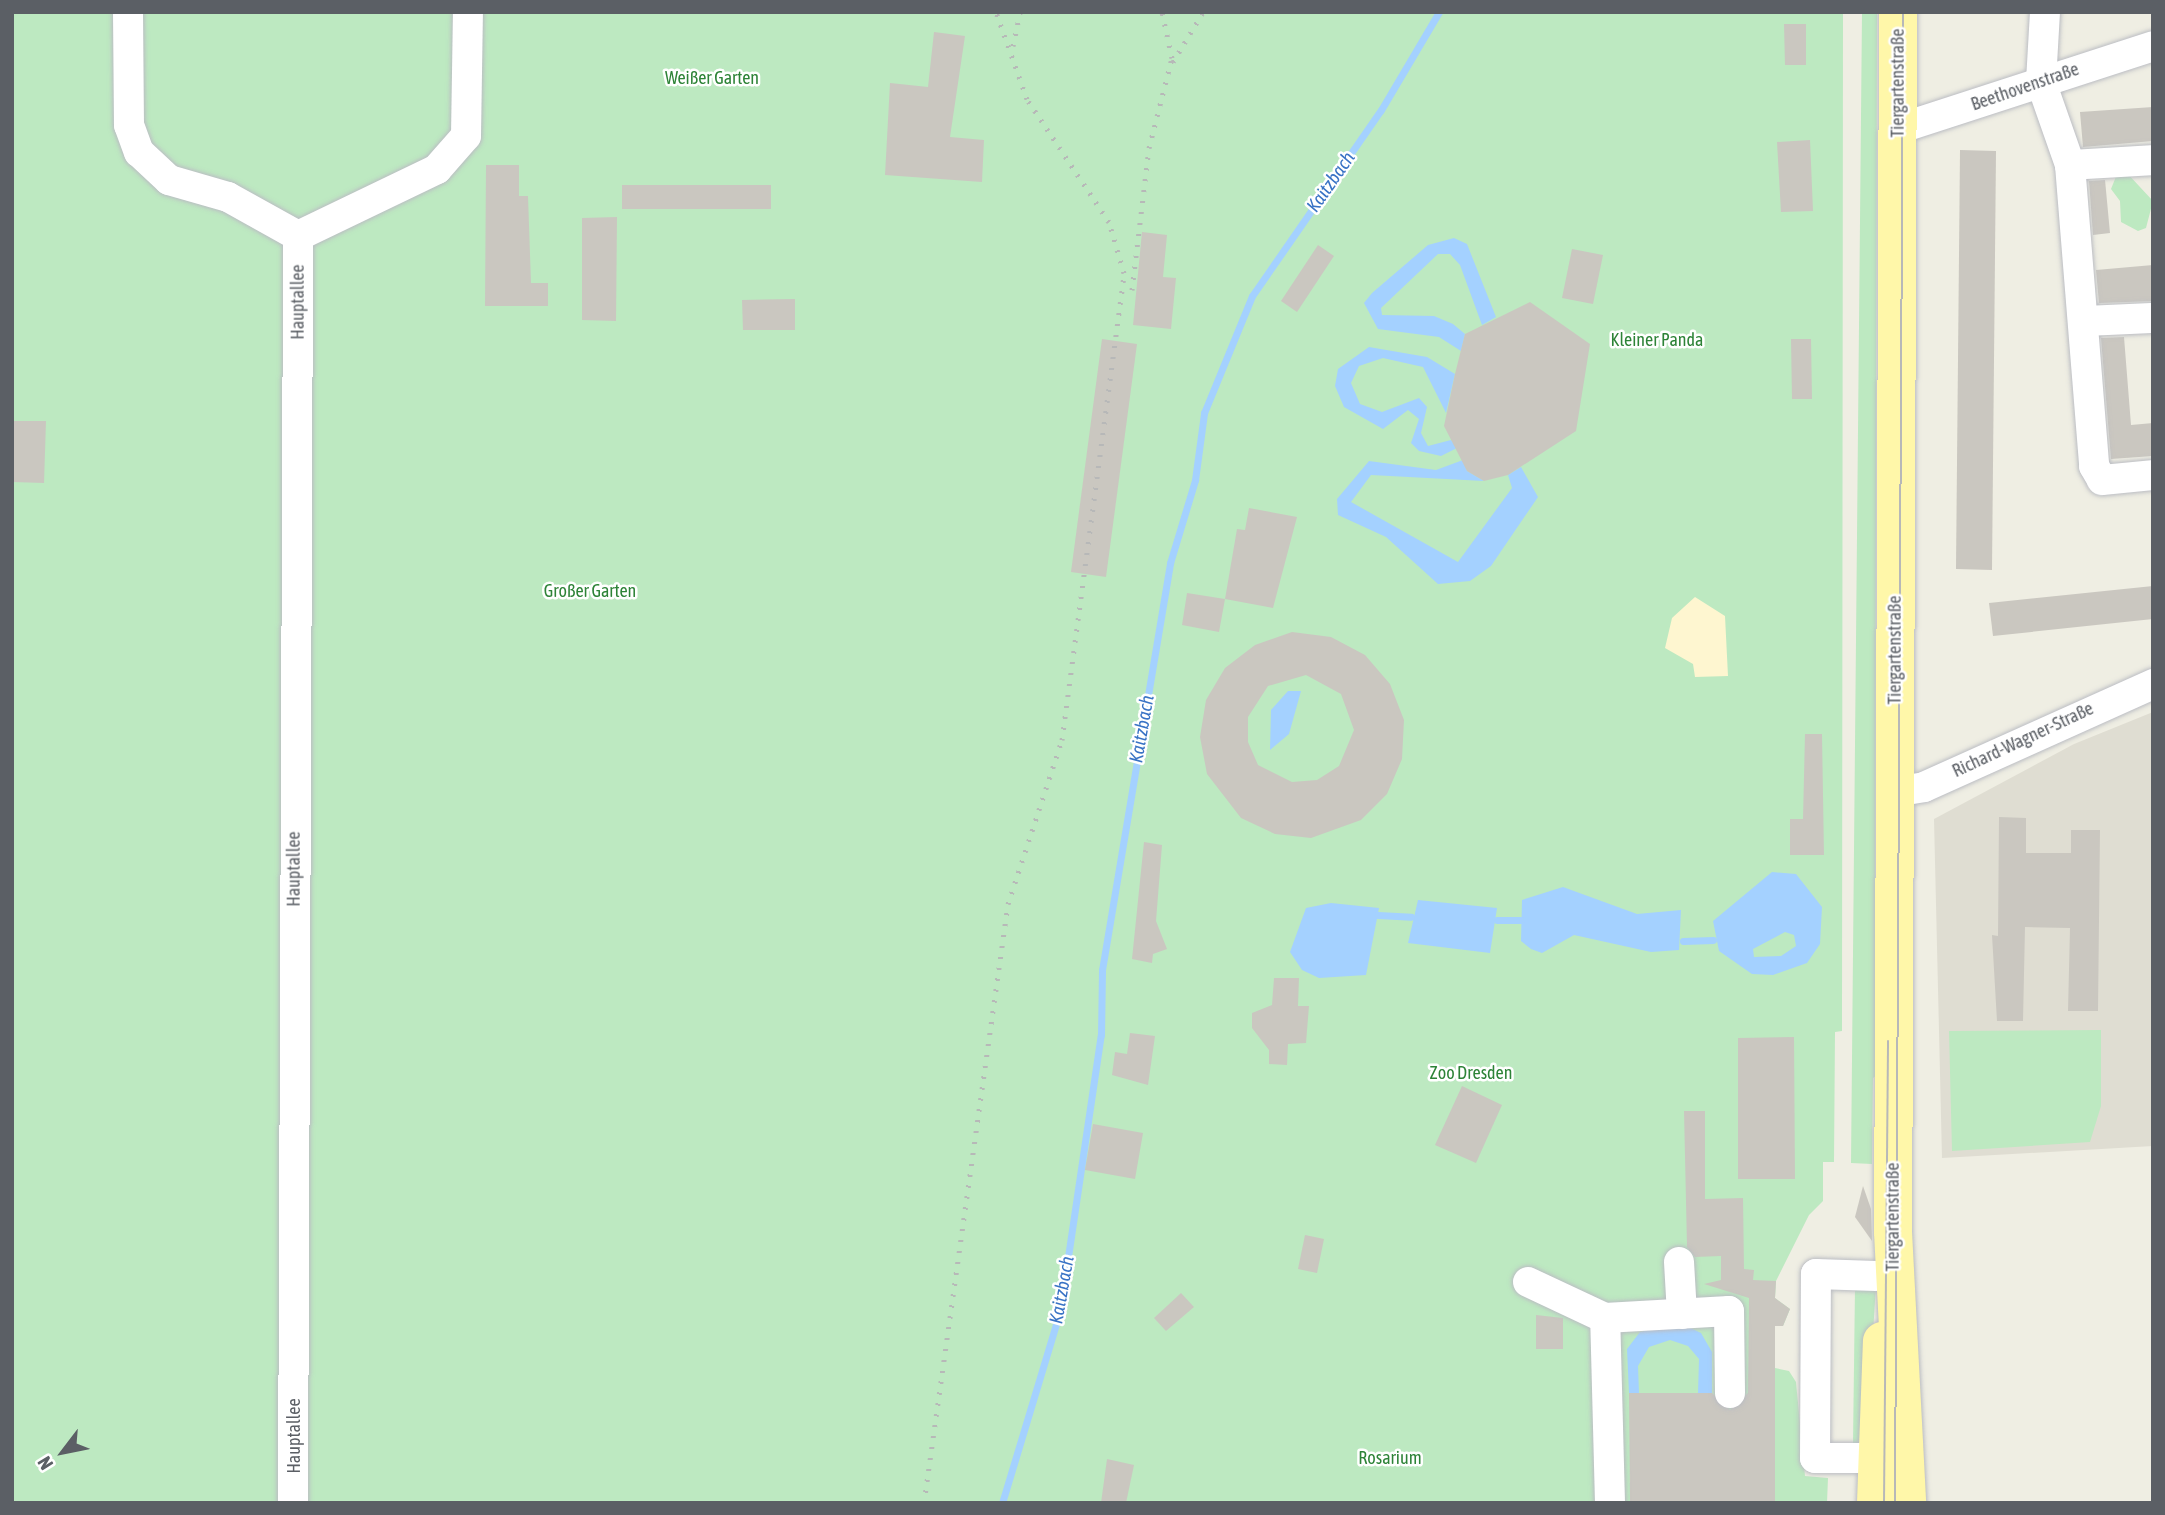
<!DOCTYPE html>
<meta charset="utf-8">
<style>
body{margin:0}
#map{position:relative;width:2165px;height:1515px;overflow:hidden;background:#efeee3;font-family:"Asap Condensed",sans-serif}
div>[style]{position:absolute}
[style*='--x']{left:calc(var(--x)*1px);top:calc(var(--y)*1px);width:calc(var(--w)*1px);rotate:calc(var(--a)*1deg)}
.education>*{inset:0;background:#dfddd2}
.green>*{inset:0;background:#bde9c1}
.sand>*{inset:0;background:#fef6d0}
.water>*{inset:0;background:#a4d1ff}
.stream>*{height:7px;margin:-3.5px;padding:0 3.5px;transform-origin:3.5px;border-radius:3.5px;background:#a4d1ff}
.building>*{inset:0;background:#cac7c0}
.roads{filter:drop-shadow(0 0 2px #bbbdc3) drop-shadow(0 0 2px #bbbdc3)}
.minor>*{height:30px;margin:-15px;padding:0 15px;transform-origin:15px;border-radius:15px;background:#fff}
.major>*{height:38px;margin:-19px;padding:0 19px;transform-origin:19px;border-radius:19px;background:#fff7a9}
.tram>*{height:2px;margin:-1px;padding:0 1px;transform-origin:1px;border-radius:1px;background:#b7b8b8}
.rail>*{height:5px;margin-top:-2.5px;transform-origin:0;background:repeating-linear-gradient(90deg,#b7b8b8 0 2px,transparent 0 11px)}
span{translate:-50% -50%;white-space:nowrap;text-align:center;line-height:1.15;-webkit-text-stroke:5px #fff;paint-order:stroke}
.park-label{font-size:18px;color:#2d8337}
.street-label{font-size:18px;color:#5b5f65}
.water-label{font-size:19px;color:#3973c5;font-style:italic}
.frame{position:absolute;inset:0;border:14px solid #5b5f65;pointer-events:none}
.north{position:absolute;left:28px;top:1417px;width:70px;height:70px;-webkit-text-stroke:5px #fff;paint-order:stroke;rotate:238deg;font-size:19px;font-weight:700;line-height:28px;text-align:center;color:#5b5f65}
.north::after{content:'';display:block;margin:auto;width:24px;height:32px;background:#5b5f65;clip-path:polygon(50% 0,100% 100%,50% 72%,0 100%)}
</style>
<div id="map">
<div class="education">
<div style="clip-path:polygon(2153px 712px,2153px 1146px,1942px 1158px,1934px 819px,2074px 744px)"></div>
</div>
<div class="green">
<div style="clip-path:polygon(12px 12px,1843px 12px,1842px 1031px,1835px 1032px,1834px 1162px,1823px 1162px,1823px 1201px,1809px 1215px,1776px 1281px,1775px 1298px,1790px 1309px,1783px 1326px,1775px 1326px,1775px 1368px,1789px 1371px,1796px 1382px,1805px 1476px,1828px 1478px,1827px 1503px,12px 1503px)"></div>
<div style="clip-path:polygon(1862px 12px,1877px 12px,1875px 938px,1882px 1071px,1873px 1078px,1872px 1164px,1851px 1163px)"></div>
<div style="clip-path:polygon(2126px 172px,2153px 201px,2146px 228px,2138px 231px,2121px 222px,2120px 201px,2111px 189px,2117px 174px)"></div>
<div style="clip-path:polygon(2101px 1030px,2101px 1106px,2090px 1142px,1952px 1151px,1949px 1031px)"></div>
<div style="clip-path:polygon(1876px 1285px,1866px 1444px,1853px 1444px,1855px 1287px)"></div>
</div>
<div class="sand">
<div style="clip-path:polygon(1695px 597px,1725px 616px,1728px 676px,1695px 677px,1693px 664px,1665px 648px,1672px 618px)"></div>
</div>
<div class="water">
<div style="clip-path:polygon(1454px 238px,1467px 244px,1496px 317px,1482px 325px,1460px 265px,1450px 254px,1438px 254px,1381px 308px,1382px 315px,1434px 316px,1453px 324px,1465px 334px,1461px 351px,1439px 337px,1378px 329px,1364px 303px,1372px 293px,1428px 245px)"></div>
<div style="clip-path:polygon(1369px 347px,1427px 357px,1455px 374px,1446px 413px,1423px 367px,1383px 358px,1359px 366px,1351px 383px,1360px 404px,1382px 412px,1419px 398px,1427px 407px,1421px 433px,1428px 446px,1451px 440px,1457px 448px,1441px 456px,1419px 451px,1411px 443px,1419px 419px,1408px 410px,1383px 429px,1344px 407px,1335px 386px,1338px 369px)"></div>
<div style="clip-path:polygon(1463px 460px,1467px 471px,1484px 481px,1371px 475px,1351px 502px,1458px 562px,1512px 488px,1508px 475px,1521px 467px,1538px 497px,1491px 566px,1470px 581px,1438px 584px,1386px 537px,1338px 515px,1337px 499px,1369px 461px,1436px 470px)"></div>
<div style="clip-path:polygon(1288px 691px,1301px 691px,1289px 734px,1270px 750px,1271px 710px)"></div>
<div style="clip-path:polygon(evenodd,1772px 872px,1796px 874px,1822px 907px,1820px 944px,1807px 963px,1773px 975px,1752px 974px,1719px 951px,1713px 921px,1772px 872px,1785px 932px,1794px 935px,1796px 946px,1781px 956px,1754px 957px,1753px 949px,1785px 932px)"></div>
<div style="clip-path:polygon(1563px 887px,1637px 914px,1681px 910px,1679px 950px,1651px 952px,1574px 935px,1542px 953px,1531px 949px,1521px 941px,1522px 900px)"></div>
<div style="clip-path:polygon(1418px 900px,1497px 908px,1490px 953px,1408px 943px)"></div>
<div style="clip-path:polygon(1331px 903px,1379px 908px,1366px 975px,1319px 978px,1302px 970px,1290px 952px,1306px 908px)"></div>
<div style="clip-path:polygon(1680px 1323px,1701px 1333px,1712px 1352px,1712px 1393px,1698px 1393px,1699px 1359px,1688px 1346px,1670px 1340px,1649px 1347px,1638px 1366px,1639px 1393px,1629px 1393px,1627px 1349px,1640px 1332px)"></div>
</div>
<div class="stream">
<div style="--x:1378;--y:915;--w:33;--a:3"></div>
<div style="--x:1497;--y:920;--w:24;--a:0"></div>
<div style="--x:1683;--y:941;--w:30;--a:-2"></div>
<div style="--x:1002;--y:1503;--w:201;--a:-73.2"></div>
<div style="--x:1060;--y:1311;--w:279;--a:-81.6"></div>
<div style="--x:1101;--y:1035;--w:65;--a:-89.1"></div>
<div style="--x:1102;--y:970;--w:413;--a:-80.5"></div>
<div style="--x:1170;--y:563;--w:87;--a:-73.2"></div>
<div style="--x:1195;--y:480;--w:68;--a:-82.3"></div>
<div style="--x:1204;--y:413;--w:126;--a:-67.7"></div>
<div style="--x:1252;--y:296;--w:226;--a:-55.3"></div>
<div style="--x:1381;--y:110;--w:114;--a:-59.4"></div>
</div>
<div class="building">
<div style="clip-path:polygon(1784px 24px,1806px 24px,1806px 65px,1785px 65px)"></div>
<div style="clip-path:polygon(934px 32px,965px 36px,950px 137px,984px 140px,982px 182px,885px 175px,890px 83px,928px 87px)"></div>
<div style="clip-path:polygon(2153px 107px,2153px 141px,2083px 147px,2080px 112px)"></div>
<div style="clip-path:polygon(1810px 140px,1813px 211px,1781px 212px,1777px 142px)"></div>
<div style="clip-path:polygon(1960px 150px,1996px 151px,1992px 570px,1956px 569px)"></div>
<div style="clip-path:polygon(486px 165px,519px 165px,519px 196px,528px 196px,531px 283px,548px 283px,548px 306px,485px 306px)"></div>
<div style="clip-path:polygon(2105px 180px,2110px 233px,2093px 235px,2089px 181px)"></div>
<div style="clip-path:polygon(622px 185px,771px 185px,771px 209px,622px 209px)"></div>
<div style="clip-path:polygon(617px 217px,616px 321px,582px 320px,582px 218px)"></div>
<div style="clip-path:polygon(1142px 232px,1167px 235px,1163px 277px,1176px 278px,1171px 329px,1133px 325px)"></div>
<div style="clip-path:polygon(1318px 245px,1334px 256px,1297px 312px,1281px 301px)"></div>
<div style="clip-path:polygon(1572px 249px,1603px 255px,1593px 304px,1562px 298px)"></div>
<div style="clip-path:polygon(2153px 265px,2153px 301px,2099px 303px,2096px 270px)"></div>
<div style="clip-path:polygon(795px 299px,795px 330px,743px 330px,742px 300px)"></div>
<div style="clip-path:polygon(1530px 302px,1590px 344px,1576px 431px,1508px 475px,1484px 481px,1467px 471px,1444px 426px,1455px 374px,1465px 334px)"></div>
<div style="clip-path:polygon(2124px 337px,2131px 425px,2153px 423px,2153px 456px,2111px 459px,2101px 338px)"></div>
<div style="clip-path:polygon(1102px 339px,1137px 344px,1106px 577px,1071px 572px)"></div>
<div style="clip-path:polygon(1791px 339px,1811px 339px,1812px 399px,1792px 399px)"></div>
<div style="clip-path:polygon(12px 421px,46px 421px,44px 483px,12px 482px)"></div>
<div style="clip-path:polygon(1249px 508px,1297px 517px,1273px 608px,1225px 599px,1237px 529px,1245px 530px)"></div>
<div style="clip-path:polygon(2153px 586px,2153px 619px,1993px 636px,1989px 603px)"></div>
<div style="clip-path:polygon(1187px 593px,1225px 599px,1219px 632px,1182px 625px)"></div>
<div style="clip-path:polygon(evenodd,1292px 632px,1331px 637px,1365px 655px,1390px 684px,1404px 720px,1402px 759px,1387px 794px,1361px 820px,1311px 838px,1275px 834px,1241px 818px,1207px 774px,1200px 737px,1206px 700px,1225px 668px,1255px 645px,1292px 632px,1306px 675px,1341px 694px,1354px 730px,1339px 766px,1317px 780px,1292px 782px,1258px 765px,1248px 742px,1248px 717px,1268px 686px,1306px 675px)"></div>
<div style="clip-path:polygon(1805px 734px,1822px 734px,1824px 855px,1790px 855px,1790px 819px,1803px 819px)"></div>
<div style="clip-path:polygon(1999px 817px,2026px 818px,2026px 853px,2071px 853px,2071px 830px,2100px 830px,2098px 1011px,2068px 1011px,2070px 928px,2025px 927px,2023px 1021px,1997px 1021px,1992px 935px,1998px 936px)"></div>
<div style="clip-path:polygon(1144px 842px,1162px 845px,1156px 921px,1167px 949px,1153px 954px,1152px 963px,1132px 959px)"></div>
<div style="clip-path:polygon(1274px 978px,1299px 978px,1298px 1006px,1309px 1006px,1306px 1043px,1288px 1044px,1287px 1065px,1269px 1064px,1269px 1050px,1252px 1028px,1252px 1013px,1272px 1005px)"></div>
<div style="clip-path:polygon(1130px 1033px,1155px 1036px,1148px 1085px,1112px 1075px,1115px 1052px,1127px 1054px)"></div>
<div style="clip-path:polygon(1794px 1037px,1795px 1179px,1738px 1179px,1738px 1038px)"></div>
<div style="clip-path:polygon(1462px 1086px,1502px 1105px,1476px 1163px,1435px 1145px)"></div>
<div style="clip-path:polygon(1684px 1111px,1705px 1111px,1705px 1199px,1743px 1198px,1744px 1269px,1754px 1270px,1753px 1280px,1776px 1281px,1775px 1298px,1790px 1309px,1783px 1326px,1775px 1326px,1775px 1503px,1630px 1503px,1629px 1393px,1712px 1393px,1730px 1410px,1748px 1393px,1749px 1298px,1704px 1284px,1721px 1280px,1721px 1256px,1695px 1257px,1687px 1247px)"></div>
<div style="clip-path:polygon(1093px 1124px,1143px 1133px,1135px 1179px,1085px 1170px)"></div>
<div style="clip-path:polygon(1863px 1186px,1871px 1209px,1872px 1241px,1855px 1217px)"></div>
<div style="clip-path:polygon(1305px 1235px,1324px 1239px,1317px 1273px,1298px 1269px)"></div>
<div style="clip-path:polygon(1181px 1293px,1194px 1307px,1166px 1331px,1154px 1318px)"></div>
<div style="clip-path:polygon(1536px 1315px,1563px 1318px,1563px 1349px,1536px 1349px)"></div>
<div style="clip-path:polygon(1107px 1459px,1134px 1465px,1126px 1503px,1101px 1503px)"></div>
</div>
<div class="roads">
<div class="minor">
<div style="--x:128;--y:12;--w:113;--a:89.5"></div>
<div style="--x:129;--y:125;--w:29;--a:70"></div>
<div style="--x:139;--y:152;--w:41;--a:43"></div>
<div style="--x:169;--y:180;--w:61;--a:16.1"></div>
<div style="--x:228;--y:197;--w:80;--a:29.1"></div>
<div style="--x:2045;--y:12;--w:70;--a:93.3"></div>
<div style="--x:2041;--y:82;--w:88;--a:70.7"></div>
<div style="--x:2070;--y:165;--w:302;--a:85.4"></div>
<div style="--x:2094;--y:466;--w:16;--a:60"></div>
<div style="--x:2102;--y:480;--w:51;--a:-5.6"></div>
<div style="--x:1898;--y:129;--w:268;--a:-18"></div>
<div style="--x:2070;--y:165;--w:83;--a:-3.4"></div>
<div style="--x:298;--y:236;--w:154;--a:-25.7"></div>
<div style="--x:437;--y:169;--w:44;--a:-48.7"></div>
<div style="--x:466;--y:136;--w:124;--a:-89.1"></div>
<div style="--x:2084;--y:321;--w:69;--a:-2.5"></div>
<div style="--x:1894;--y:792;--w:30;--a:-9"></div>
<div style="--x:1924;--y:787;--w:251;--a:-24.2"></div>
<div style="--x:1679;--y:1262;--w:52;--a:86.7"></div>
<div style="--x:1528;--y:1282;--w:85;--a:25.1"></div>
<div style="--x:1874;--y:1458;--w:59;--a:180"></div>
<div style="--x:1815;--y:1458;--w:184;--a:-89.7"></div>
<div style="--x:1816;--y:1274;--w:60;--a:1.9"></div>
<div style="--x:293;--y:1503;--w:1267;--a:-89.77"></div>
<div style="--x:1610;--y:1503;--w:185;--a:-91.5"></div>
<div style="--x:1605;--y:1318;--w:124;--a:-3.2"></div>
<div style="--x:1729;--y:1311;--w:82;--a:89.3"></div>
</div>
<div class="major">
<div style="--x:1898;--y:12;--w:1220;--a:90.23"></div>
<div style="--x:1893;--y:1232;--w:271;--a:87"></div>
<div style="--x:1876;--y:1503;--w:162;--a:-87.9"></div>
</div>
</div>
<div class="tram">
<div style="--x:1884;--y:1503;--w:462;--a:-89.5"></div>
<div style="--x:1895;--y:1503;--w:1491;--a:-89.69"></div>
</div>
<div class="rail">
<div style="--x:1013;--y:46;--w:35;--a:-78"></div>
<div style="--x:1173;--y:62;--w:58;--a:-59"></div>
<div style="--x:1132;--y:290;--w:143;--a:-83.2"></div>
<div style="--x:1149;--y:148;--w:93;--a:-75.7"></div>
<div style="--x:1172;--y:58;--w:47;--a:-102.3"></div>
<div style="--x:924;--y:1503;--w:605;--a:-82.02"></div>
<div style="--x:1008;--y:904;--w:173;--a:-71.8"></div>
<div style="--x:1062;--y:740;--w:471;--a:-82.4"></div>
<div style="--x:1124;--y:273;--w:53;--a:-106.4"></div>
<div style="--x:1109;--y:222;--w:148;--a:-123.7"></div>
<div style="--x:1027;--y:99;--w:92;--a:-109.6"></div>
</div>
<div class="park-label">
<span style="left:712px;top:78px">Weißer Garten</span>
<span style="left:1657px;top:340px">Kleiner Panda</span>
<span style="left:590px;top:591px">Großer Garten</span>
<span style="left:1471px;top:1073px">Zoo Dresden</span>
<span style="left:1390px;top:1458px">Rosarium</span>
</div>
<div class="street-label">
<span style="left:1898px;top:83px;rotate:-90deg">Tiergartenstraße</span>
<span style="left:2025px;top:87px;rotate:-19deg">Beethovenstraße</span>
<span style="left:298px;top:302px;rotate:-90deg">Hauptallee</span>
<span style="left:1895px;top:650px;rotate:-90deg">Tiergartenstraße</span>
<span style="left:2023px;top:740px;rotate:-25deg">Richard-Wagner-Straße</span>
<span style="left:294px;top:869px;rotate:-90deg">Hauptallee</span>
<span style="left:1893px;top:1217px;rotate:-90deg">Tiergartenstraße</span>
<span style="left:294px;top:1436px;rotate:-90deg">Hauptallee</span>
</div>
<div class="water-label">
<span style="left:1331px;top:182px;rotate:-55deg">Kaitzbach</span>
<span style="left:1142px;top:729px;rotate:-80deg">Kaitzbach</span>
<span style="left:1062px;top:1290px;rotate:-80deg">Kaitzbach</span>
</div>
<div class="frame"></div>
<div class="north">N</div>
</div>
